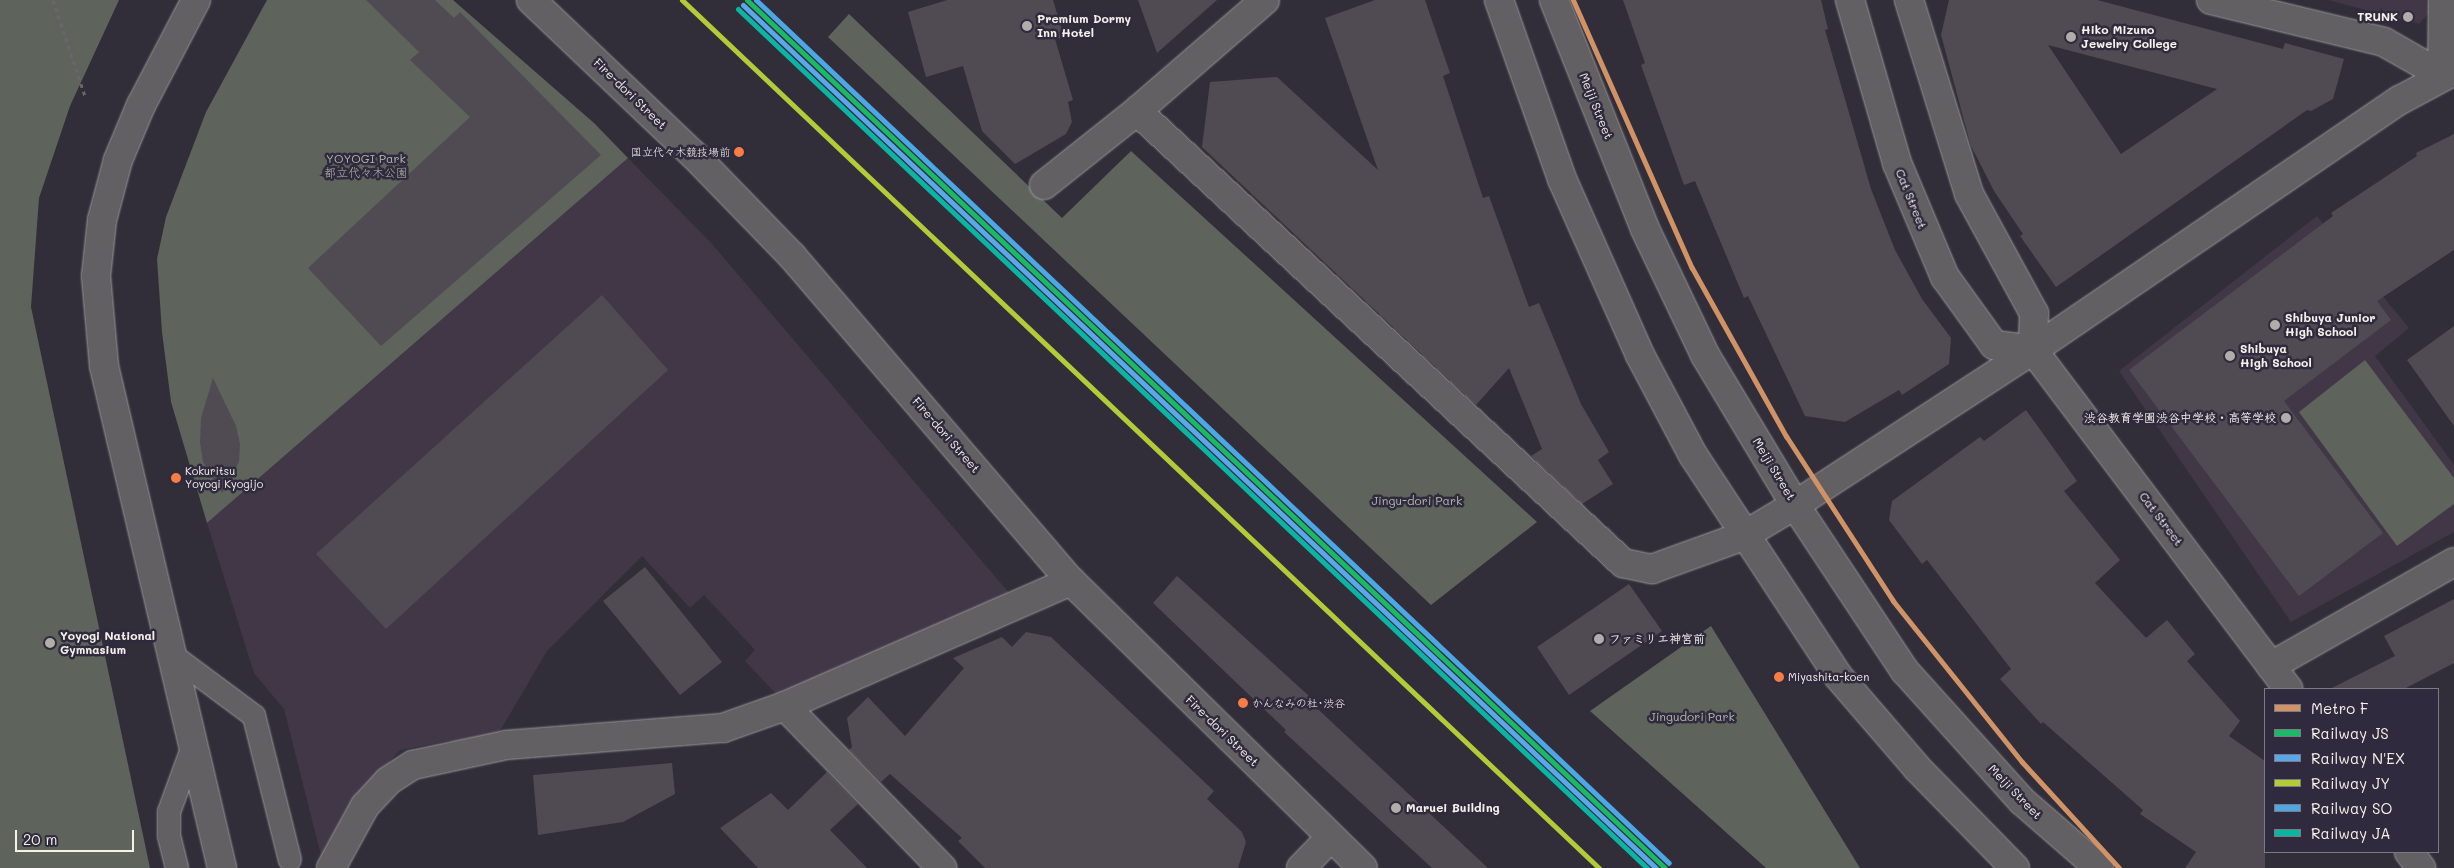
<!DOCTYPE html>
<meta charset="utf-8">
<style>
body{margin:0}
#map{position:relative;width:2454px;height:868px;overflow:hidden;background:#312e39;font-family:Mali,"Klee One",sans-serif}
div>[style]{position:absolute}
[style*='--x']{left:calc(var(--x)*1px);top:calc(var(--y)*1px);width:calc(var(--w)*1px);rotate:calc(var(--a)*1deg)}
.built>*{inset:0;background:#413747}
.green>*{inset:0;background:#5e645b}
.building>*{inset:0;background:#504b52}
.path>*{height:3px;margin-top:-1.5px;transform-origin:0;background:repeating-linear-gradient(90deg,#68666b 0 4px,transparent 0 8px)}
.roads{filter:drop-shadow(0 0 1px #9a989b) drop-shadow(0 0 1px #9a989b)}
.lane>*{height:22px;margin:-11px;padding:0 11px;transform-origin:11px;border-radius:11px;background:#626063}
.street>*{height:28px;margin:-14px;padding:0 14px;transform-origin:14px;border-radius:14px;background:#626063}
.secondary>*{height:28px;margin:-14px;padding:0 14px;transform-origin:14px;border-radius:14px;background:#626063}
.primary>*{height:28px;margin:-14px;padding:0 14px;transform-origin:14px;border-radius:14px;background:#626063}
.rail-1>*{height:5px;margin:-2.5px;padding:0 2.5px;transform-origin:2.5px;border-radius:2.5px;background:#1ab867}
.rail-2>*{height:5px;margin:-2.5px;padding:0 2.5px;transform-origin:2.5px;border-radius:2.5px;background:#5aa8eb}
.rail-3>*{height:5px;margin:-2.5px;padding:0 2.5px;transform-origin:2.5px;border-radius:2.5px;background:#b1cb39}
.rail-4>*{height:5px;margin:-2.5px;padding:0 2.5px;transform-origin:2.5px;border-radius:2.5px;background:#4da6e6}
.rail-5>*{height:5px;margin:-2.5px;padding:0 2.5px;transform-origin:2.5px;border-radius:2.5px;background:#0db4a3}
.metro-1>*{height:5px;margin:-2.5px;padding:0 2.5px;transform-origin:2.5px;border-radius:2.5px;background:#d19366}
.dots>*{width:14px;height:14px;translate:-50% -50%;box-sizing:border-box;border:2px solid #2f2a3d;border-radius:50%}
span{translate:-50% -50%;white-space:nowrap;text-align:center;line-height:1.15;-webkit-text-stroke:5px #2f2a3d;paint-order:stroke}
.bus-label{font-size:11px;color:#f4f1e8}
.right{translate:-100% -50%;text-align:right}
.left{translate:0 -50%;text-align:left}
.poi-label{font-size:12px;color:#f4f1e8;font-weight:700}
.street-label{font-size:12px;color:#f4f1e8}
.park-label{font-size:12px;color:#b4b6ab}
.legend{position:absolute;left:2264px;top:688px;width:175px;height:165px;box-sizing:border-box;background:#2f2a3d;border:1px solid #7e7a81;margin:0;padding:6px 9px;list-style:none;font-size:15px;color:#f4f1e8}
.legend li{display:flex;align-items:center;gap:10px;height:25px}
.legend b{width:25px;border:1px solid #7e7a81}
.scale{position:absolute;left:15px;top:830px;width:119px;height:22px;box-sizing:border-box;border:2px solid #f4f1e8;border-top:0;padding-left:6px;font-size:15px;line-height:18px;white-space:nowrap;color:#f4f1e8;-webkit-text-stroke:4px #2f2a3d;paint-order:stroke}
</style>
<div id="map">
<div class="built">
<div style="clip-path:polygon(2328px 0,2431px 0,2432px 10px,2419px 24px)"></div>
<div style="clip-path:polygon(628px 158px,712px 244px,1010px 594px,777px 695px,745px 661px,755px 650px,704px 595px,690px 608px,642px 556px,547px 651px,494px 741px,447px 741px,400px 750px,346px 810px,322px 859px,284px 709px,254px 673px,207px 523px)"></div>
<div style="clip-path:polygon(2317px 216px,2409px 328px,2375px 356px,2454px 465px,2454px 532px,2291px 622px,2119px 371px)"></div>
</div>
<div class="green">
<div style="clip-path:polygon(0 0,119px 0,70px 106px,39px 198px,31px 307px,150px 868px,0 868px)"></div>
<div style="clip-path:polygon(267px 0,453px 0,594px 123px,628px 158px,207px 523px,171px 402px,162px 332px,157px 259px,166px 217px,206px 112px)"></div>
<div style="clip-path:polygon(849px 14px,1062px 218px,1131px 151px,1537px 522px,1431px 605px,828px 37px)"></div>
<div style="clip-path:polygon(2365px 360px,2454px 478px,2454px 504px,2397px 546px,2299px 412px)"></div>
<div style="clip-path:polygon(1711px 626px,1860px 868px,1766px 868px,1590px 711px)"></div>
</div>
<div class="building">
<div style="clip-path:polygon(366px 0,435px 0,454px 18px,460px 12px,601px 155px,381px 346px,308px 268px,470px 117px,410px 60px,419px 52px)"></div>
<div style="clip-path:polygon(947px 0,1053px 0,1064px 37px,1055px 39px,1073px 100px,1068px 102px,1072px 122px,1066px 134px,1015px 164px,982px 131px,963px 66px,926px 77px,908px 12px)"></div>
<div style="clip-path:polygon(1138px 0,1217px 0,1157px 53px)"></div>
<div style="clip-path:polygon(1375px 0,1425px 0,1450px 73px,1443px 76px,1483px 198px,1489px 196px,1529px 307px,1539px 303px,1581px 404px,1609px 452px,1598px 460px,1613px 484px,1582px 504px,1531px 456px,1542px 449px,1509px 368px,1476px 405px,1202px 147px,1210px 82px,1277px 77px,1378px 170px,1325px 18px)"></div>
<div style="clip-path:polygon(1623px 0,1821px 0,1828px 29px,1825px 30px,1871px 189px,1895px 250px,1922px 299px,1951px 338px,1949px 364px,1902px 395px,1899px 390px,1845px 422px,1805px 416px,1748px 296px,1744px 298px,1695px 181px,1684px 185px,1641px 65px,1645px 63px)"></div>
<div style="clip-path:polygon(evenodd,1949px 0,2097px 0,2283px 49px,2285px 43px,2344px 59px,2333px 99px,2311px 111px,2307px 110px,2056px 287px,2020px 236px,2023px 234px,1994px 191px,1971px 146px,1941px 35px,1949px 0,2048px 45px,2217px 89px,2121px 154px,2048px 45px)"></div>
<div style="clip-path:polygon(2454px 134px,2454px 250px,2377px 301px,2391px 320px,2284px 401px,2383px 533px,2299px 596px,2129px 370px,2333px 216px,2331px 213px,2417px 156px,2416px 153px)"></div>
<div style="clip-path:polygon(602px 295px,668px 370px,386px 629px,316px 554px)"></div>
<div style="clip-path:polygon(2454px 326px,2454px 426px,2407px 360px)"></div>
<div style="clip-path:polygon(213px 378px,236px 426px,240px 444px,239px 462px,222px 493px,203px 462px,200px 443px,201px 418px)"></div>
<div style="clip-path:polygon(2026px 410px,2077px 481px,2064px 491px,2120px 560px,2095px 583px,2146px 638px,2167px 620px,2195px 654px,2187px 661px,2240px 721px,2229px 736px,2265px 761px,2265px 868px,2185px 868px,2196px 852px,2140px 814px,2143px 810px,2043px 722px,2041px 724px,2000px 679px,2011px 669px,1927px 560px,1922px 564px,1889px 520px,1892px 501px,1980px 437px,1984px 441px)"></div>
<div style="clip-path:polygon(645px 567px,722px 662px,680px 695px,603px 601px)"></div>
<div style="clip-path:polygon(1177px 576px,1309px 696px,1307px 699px,1488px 868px,1432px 868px,1284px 732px,1286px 730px,1153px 603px)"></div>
<div style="clip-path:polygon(1629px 584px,1662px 631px,1569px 695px,1537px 647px)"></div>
<div style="clip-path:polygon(2454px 599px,2454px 663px,2404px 689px,2330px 689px,2395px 656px,2384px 636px)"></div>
<div style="clip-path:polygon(1026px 632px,1051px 637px,1214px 791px,1207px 799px,1242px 832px,1246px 842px,1238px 868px,985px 868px,958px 841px,962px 838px,890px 774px,881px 782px,849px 750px,852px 747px,847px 718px,868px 697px,905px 736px,964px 668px,953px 658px,1002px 637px,1012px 647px)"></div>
<div style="clip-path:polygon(672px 763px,675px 794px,623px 822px,538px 835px,533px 775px)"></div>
<div style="clip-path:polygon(827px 772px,858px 804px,830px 830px,867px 868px,758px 868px,720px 828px,771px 793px,788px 810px)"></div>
</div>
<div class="path">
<div style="--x:53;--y:0;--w:101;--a:71.6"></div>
</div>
<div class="roads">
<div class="lane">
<div style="--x:172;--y:655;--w:102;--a:36.6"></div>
<div style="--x:254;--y:716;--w:148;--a:76"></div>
<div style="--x:177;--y:868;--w:34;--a:-104"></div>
<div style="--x:169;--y:835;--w:23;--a:-90"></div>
<div style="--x:169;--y:812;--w:70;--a:-70"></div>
</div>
<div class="street">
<div style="--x:1850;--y:0;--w:170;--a:73.9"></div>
<div style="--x:1897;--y:163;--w:124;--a:67.2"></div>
<div style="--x:1945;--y:277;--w:84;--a:54.2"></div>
<div style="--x:1994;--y:345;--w:39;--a:7"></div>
<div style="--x:1909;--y:0;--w:203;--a:72.8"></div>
<div style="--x:1969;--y:194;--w:136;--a:61.4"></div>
<div style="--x:2034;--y:313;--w:37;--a:92"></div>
<div style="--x:2033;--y:350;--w:424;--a:53"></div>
<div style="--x:2211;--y:0;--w:178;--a:13.6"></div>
<div style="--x:2384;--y:42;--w:67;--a:29.6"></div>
<div style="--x:2442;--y:75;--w:75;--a:-89.2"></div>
<div style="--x:1137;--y:111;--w:664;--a:42.92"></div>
<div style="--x:1623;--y:563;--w:30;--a:12"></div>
<div style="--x:1652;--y:569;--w:97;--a:-19.9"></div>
<div style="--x:1743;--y:536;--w:61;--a:-30.8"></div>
<div style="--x:1795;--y:505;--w:284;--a:-33.1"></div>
<div style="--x:2033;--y:350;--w:444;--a:-34.3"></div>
<div style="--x:2400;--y:100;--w:61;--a:-28.2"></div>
<div style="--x:1044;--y:185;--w:119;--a:-38.5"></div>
<div style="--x:1137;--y:111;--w:169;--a:-40.9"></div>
<div style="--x:2271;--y:666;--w:210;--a:-29.6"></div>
<div style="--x:785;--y:706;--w:226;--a:45.9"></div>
<div style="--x:2409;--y:852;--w:20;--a:53"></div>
<div style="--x:331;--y:868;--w:71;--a:-61.3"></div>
<div style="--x:365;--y:806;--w:34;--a:-47"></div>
<div style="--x:388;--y:781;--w:30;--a:-33"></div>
<div style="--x:413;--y:765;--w:95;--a:-12.1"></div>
<div style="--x:506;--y:745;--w:218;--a:-4.5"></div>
<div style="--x:723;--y:728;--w:66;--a:-19.5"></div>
<div style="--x:785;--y:706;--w:312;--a:-23.6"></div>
</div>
<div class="secondary">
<div style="--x:196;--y:0;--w:119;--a:117.6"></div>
<div style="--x:141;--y:105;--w:60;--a:112.7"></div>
<div style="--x:118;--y:160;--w:62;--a:104.9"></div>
<div style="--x:102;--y:220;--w:56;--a:96.1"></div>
<div style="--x:96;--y:276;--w:90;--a:84.9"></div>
<div style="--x:104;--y:366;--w:516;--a:76.77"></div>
<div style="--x:531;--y:0;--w:225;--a:43.6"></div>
<div style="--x:694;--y:155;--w:141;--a:45.9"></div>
<div style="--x:792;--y:256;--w:428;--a:49.4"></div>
<div style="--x:1071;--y:581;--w:409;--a:44.5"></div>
<div style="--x:1301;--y:868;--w:43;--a:-45.9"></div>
</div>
<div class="primary">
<div style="--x:1499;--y:0;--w:190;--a:70.6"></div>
<div style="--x:1562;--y:179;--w:193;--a:66.1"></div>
<div style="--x:1640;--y:355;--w:113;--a:62.1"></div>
<div style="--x:1693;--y:455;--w:264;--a:56.7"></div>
<div style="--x:1838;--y:676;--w:121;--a:49.3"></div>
<div style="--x:1917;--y:768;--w:140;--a:45.6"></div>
<div style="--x:1554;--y:0;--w:246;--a:68.3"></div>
<div style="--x:1645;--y:229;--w:140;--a:64.5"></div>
<div style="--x:1705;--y:355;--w:175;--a:59"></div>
<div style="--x:1795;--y:505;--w:199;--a:56.5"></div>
<div style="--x:1905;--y:671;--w:175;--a:48"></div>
<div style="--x:2022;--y:801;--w:102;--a:41"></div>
</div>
</div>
<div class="rail-1">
<div style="--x:747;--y:0;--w:1263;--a:43.4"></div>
</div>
<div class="rail-2">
<div style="--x:743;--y:5;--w:1256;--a:43.39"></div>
</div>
<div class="rail-3">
<div style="--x:682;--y:0;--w:1263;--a:43.43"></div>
</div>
<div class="rail-4">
<div style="--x:756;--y:0;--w:1256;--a:43.39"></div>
</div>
<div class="rail-5">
<div style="--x:738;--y:9;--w:1251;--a:43.38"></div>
</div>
<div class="metro-1">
<div style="--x:1573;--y:0;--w:293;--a:66.1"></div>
<div style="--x:1692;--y:268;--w:193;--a:60.8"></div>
<div style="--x:1786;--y:436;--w:197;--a:57"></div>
<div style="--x:1893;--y:601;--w:206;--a:51.3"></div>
<div style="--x:2022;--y:762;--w:144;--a:47.5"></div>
</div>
<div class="dots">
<div style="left:2408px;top:17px;background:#b0adab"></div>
<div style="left:1027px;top:26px;background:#b0adab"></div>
<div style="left:2071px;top:37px;background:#b0adab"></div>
<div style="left:739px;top:152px;background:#f77d43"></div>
<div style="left:2275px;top:325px;background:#b0adab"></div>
<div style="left:2230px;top:356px;background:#b0adab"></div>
<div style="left:2286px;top:418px;background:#b0adab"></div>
<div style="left:176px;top:478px;background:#f77d43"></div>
<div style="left:1599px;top:639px;background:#b0adab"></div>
<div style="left:50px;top:643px;background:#b0adab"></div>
<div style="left:1779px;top:677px;background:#f77d43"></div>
<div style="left:1243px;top:703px;background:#f77d43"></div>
<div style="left:1396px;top:808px;background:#b0adab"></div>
</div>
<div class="bus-label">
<span class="right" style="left:730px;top:152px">国立代々木競技場前</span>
<span class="left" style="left:185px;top:478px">Kokuritsu<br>Yoyogi Kyogijo</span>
<span class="left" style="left:1788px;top:677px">Miyashita-koen</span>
<span class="left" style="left:1252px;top:703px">かんなみの杜･渋谷</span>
</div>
<div class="poi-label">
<span class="right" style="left:2398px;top:17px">TRUNK</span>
<span class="left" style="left:1037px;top:26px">Premium Dormy<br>Inn Hotel</span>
<span class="left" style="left:2081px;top:37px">Hiko Mizuno<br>Jewelry College</span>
<span class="left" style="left:2285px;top:325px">Shibuya Junior<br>High School</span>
<span class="left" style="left:2240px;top:356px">Shibuya<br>High School</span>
<span class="right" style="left:2276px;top:418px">渋谷教育学園渋谷中学校・高等学校</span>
<span class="left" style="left:60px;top:643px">Yoyogi National<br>Gymnasium</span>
<span class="left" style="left:1609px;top:639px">ファミリエ神宮前</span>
<span class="left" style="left:1406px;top:808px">Maruei Building</span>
</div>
<div class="street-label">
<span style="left:630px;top:94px;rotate:44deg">Fire-dori Street</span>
<span style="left:1596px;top:106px;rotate:68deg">Meiji Street</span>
<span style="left:1911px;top:199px;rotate:68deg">Cat Street</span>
<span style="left:946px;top:435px;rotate:49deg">Fire-dori Street</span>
<span style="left:1774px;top:469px;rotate:59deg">Meiji Street</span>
<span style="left:2161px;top:519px;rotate:53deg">Cat Street</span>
<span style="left:1222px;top:731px;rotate:44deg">Fire-dori Street</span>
<span style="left:2015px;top:792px;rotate:46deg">Meiji Street</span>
</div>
<div class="park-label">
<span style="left:366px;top:166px">YOYOGI Park<br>都立代々木公園</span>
<span style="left:1417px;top:501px">Jingu-dori Park</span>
<span style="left:1692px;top:717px">Jingudori Park</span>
</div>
<ul class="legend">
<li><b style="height:6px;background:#d19366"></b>Metro F</li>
<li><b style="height:6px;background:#1ab867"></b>Railway JS</li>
<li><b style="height:6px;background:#5aa8eb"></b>Railway N'EX</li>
<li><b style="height:6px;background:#b1cb39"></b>Railway JY</li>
<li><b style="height:6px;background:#4da6e6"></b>Railway SO</li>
<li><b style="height:6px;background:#0db4a3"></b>Railway JA</li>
</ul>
<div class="scale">20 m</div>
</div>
